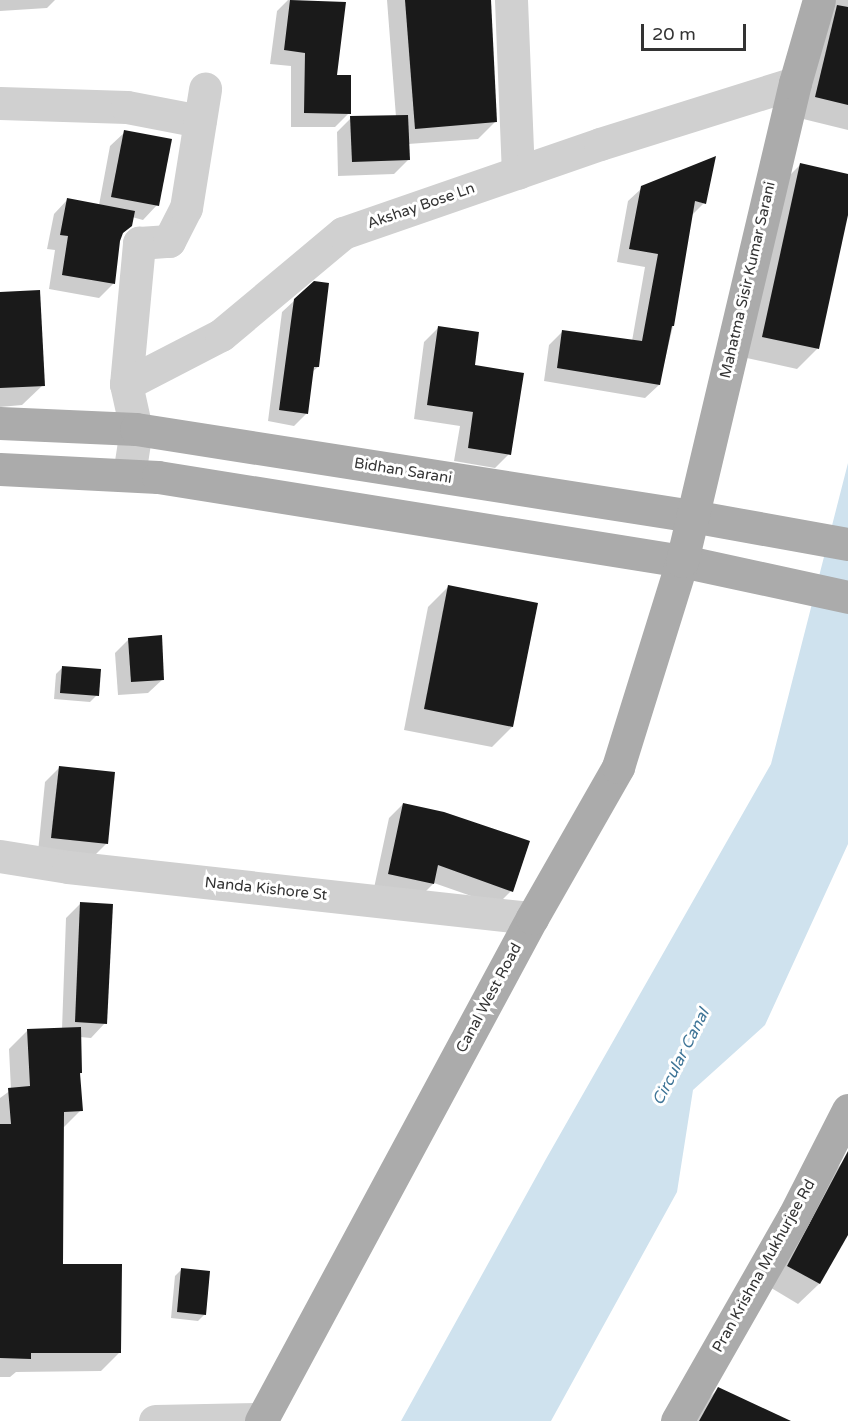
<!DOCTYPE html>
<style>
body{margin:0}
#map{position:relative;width:848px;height:1421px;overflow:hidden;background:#fff;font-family:"Varela Round",sans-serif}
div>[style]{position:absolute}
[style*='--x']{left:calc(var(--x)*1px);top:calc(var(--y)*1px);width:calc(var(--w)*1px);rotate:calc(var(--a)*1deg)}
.water>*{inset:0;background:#cfe2ee}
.shadow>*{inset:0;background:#0003}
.building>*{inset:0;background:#1a1a1a}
.minor>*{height:33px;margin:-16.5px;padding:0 16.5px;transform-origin:16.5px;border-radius:16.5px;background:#d0d0d0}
.major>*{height:33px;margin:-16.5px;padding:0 16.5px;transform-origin:16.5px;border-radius:16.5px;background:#ababab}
span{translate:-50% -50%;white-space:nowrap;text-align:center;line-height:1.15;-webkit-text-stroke:6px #fff;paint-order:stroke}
.street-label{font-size:15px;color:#333}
.water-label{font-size:16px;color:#3f7597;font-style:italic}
.scale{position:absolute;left:641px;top:24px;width:105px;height:27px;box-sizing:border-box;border:3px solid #333;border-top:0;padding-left:8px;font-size:18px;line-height:21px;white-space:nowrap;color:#333;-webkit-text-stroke:4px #fff;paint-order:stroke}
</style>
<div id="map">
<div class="water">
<div style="clip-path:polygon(848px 463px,848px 844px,765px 1025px,693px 1090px,677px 1192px,551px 1421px,401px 1421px,546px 1159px,771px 764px)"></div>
</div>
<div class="shadow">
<div style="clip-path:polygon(0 0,55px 0,47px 8px,0 11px)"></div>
<div style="clip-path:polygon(288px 0,344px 4px,336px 77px,349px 113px,335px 127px,291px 127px,291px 66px,270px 64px,277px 11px)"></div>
<div style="clip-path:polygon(387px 0,489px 0,496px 121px,478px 139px,408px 144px,408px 160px,394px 174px,338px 176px,337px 132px,351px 118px,396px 117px)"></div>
<div style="clip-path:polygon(824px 0,848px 0,848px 130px,795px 117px)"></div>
<div style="clip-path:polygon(125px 132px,157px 205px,143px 220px,132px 217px,119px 240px,113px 284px,99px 298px,49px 289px,55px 250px,47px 249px,54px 214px,68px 199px,99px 205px,110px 146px)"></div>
<div style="clip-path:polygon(800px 165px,848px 176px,848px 208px,817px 349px,797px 369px,742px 357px,780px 185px)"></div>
<div style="clip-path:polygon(642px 188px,704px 203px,691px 216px,673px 326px,659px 385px,645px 398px,544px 381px,549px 345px,563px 331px,632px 341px,645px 267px,617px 262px,628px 201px)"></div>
<div style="clip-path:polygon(0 293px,43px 385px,22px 405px,0 407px)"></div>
<div style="clip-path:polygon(295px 300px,318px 367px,312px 372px,306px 414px,294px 426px,268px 421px,282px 312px)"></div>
<div style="clip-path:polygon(438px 328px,473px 366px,509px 454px,495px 468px,454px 461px,460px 426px,414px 419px,424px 342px)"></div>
<div style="clip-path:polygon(449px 586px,512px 727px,492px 747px,404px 730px,428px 607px)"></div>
<div style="clip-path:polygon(129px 639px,163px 679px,148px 693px,118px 695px,115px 653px)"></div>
<div style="clip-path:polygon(63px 667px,97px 695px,90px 702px,54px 699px,56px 674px)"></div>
<div style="clip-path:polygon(59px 768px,107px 843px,92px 858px,38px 852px,45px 782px)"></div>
<div style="clip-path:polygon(403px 804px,511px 891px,497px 905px,434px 883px,419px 898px,374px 888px,389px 818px)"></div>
<div style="clip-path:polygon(80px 904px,105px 1023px,91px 1038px,80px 1037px,81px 1073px,78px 1075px,81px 1110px,62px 1129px,62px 1265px,120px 1352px,101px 1371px,16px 1372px,10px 1377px,0 1377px,0 1098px,11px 1090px,9px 1049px,28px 1030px,62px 1029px,66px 918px)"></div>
<div style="clip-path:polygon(844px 1161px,848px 1163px,848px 1232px,819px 1284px,798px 1304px,768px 1286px,824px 1181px)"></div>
<div style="clip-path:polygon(182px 1269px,205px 1314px,198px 1321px,171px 1318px,175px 1276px)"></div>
<div style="clip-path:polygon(718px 1389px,773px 1421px,693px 1421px,702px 1405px)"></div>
</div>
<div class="building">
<div style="clip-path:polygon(290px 0,346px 2px,337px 75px,351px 75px,351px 114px,304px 113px,305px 53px,284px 50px)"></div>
<div style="clip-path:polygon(405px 0,491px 0,497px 122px,415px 129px)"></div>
<div style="clip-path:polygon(837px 5px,848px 7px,848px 105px,815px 97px)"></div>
<div style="clip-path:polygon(408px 115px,410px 160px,352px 162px,350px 116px)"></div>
<div style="clip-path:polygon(124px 130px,172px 139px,159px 206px,111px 197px)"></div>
<div style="clip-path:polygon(716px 156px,706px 204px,695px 201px,674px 326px,672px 326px,660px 385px,557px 368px,562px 330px,642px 341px,658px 254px,629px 249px,641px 186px)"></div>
<div style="clip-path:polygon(800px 163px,848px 174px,848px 215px,819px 349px,762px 337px)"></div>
<div style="clip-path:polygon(67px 198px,135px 211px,132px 226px,123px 233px,120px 241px,115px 284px,62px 275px,68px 236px,60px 235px)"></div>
<div style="clip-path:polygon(314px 281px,329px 283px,319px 367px,314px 367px,308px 414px,279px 410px,294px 299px)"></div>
<div style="clip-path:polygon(40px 290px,45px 386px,0 388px,0 292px)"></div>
<div style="clip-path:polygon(438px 326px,479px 332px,475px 365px,524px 373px,511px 455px,468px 448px,473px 412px,427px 405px)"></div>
<div style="clip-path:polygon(448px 585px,538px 603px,513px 727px,424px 709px)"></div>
<div style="clip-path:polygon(162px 635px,164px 680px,131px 682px,128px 638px)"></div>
<div style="clip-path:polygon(62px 666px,101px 669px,99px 696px,60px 693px)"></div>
<div style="clip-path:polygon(59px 766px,115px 772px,108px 844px,51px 838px)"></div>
<div style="clip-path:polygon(403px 803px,444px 812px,530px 841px,513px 892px,438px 865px,434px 884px,388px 874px)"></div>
<div style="clip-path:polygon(80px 902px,113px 904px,107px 1024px,75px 1022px)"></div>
<div style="clip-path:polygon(81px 1027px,82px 1073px,80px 1073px,83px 1111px,64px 1112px,63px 1264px,122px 1264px,121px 1353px,31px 1353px,31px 1359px,0 1358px,0 1124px,11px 1124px,8px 1088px,30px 1086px,27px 1029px)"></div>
<div style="clip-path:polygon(848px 1151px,848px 1235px,820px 1284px,787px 1266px)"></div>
<div style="clip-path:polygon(181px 1268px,210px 1271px,206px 1315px,177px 1312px)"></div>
<div style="clip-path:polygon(718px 1387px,791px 1421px,699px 1421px)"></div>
</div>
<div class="minor">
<div style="--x:511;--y:0;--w:173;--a:87.7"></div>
<div style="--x:0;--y:103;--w:127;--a:1.8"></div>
<div style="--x:127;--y:107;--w:74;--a:10.9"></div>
<div style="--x:126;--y:384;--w:142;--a:-84.7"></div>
<div style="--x:139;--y:243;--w:30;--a:-4"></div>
<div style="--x:169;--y:241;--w:37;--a:-63"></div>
<div style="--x:186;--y:208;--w:121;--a:-80.9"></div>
<div style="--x:129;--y:475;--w:47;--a:-81.3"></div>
<div style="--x:136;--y:429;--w:46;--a:-102.5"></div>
<div style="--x:126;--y:384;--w:107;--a:-27.3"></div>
<div style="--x:221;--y:335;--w:159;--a:-39.9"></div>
<div style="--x:343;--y:233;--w:272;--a:-19.1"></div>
<div style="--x:600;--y:144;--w:204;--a:-17.4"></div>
<div style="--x:0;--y:856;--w:69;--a:9.2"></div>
<div style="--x:68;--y:867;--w:467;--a:6.3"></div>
<div style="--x:155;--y:1421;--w:107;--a:-1.1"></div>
</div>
<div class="major">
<div style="--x:0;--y:423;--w:136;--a:2.5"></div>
<div style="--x:136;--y:429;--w:563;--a:8.89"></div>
<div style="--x:692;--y:516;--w:158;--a:10.2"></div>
<div style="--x:0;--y:469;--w:158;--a:2.9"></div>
<div style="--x:158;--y:477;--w:531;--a:9.11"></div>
<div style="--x:682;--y:561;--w:170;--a:12.2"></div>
<div style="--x:261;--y:1421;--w:571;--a:-61.69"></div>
<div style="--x:532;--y:918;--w:174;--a:-60.3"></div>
<div style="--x:618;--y:767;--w:216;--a:-72.7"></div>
<div style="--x:682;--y:561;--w:491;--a:-76.7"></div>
<div style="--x:795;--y:83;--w:86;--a:-73.9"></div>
<div style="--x:677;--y:1421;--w:236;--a:-60.3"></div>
<div style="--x:794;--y:1216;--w:119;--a:-63"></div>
</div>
<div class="street-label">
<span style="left:421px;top:206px;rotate:-19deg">Akshay Bose Ln</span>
<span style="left:748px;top:280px;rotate:-77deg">Mahatma Sisir Kumar Sarani</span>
<span style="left:403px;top:471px;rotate:9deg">Bidhan Sarani</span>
<span style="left:266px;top:889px;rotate:6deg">Nanda Kishore St</span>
<span style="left:489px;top:998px;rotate:-62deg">Canal West Road</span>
<span style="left:764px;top:1266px;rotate:-61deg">Pran Krishna Mukhurjee Rd</span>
</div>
<div class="water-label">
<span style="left:681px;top:1057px;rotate:-63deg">Circular Canal</span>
</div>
<div class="scale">20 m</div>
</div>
